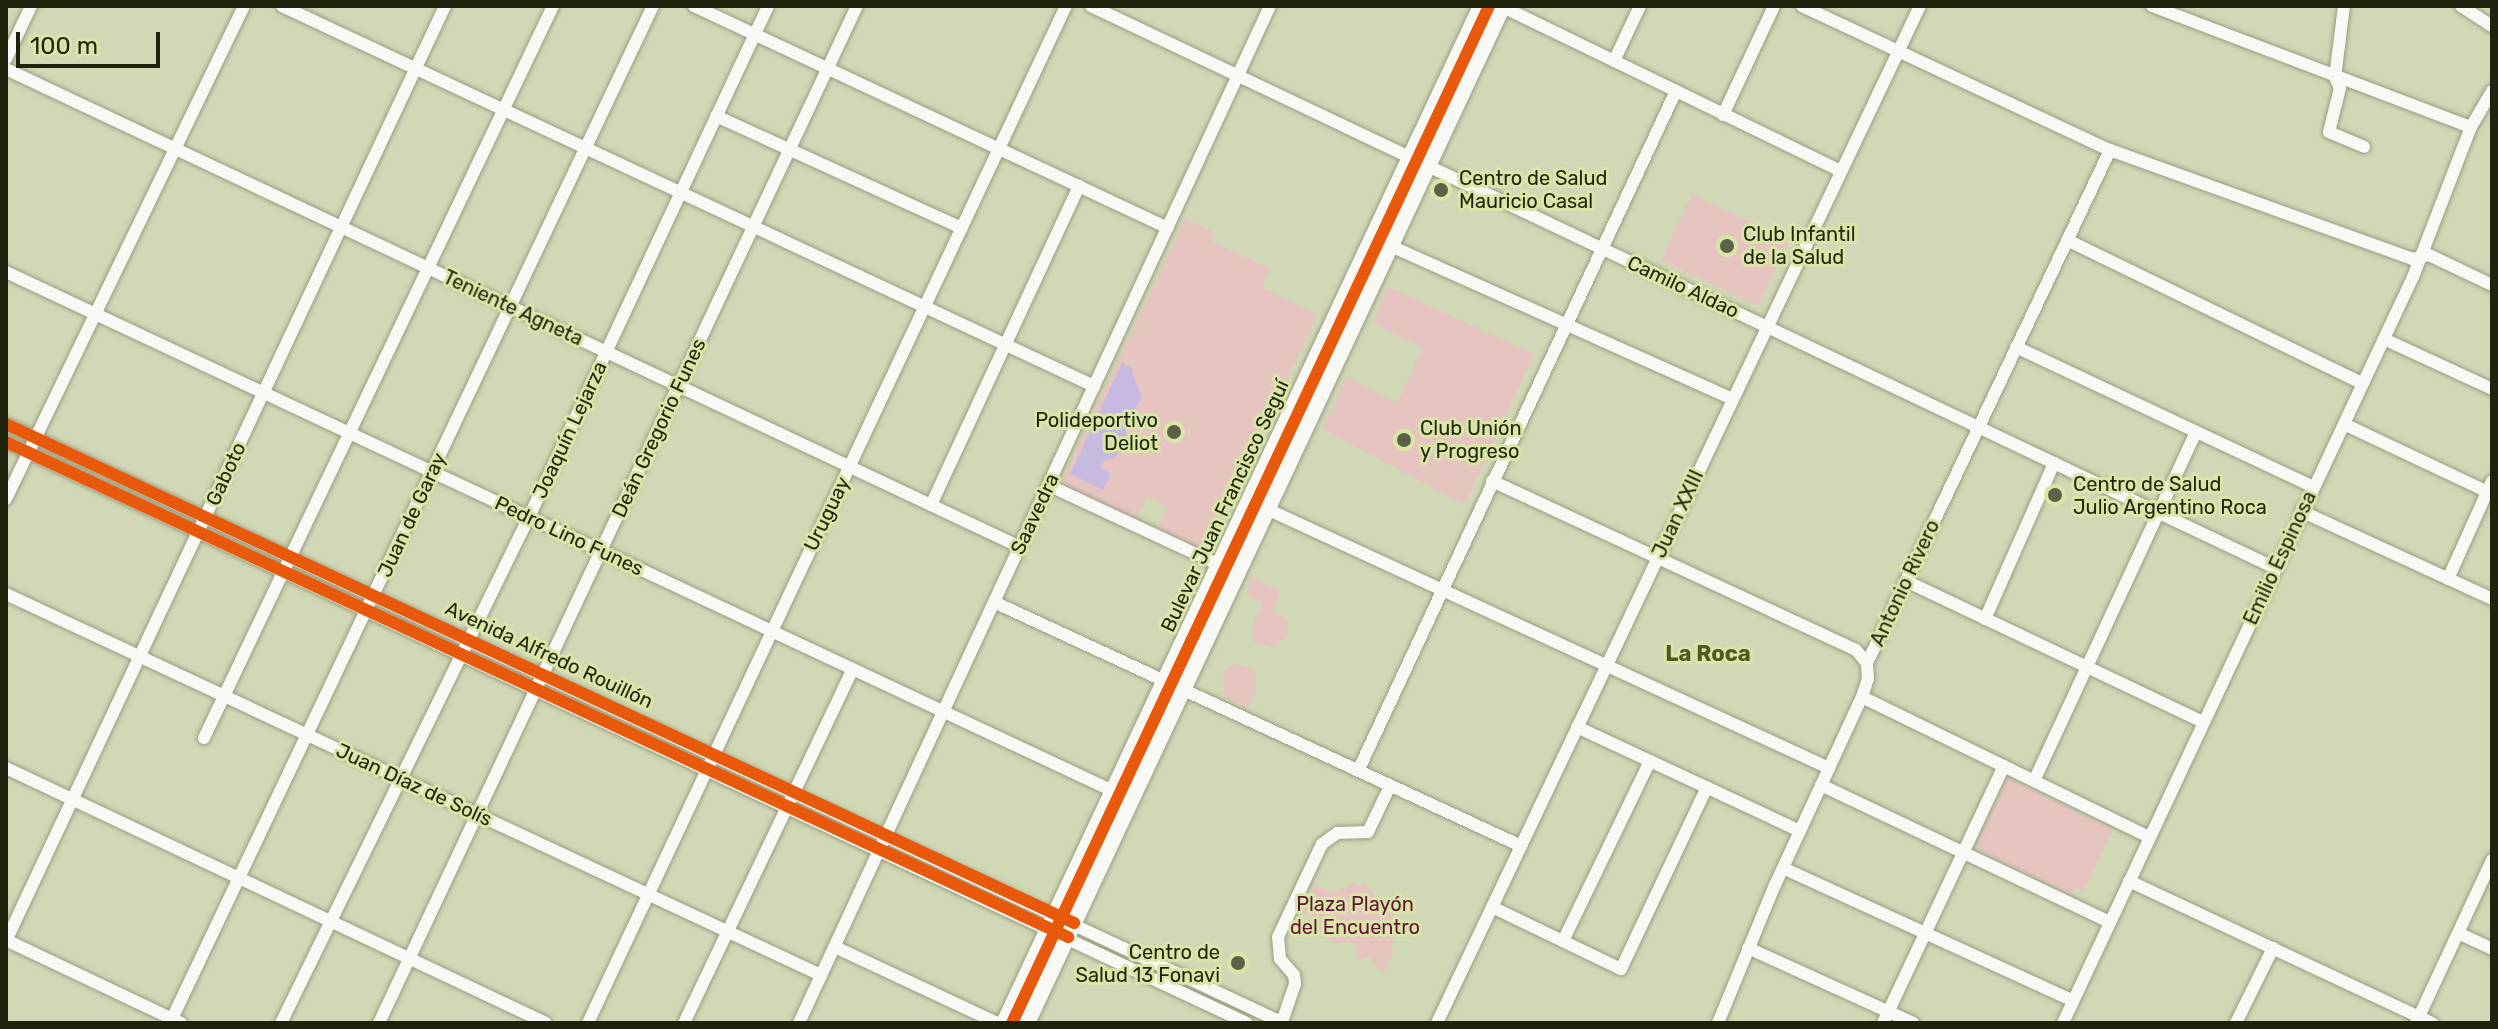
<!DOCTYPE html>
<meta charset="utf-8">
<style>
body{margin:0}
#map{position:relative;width:2498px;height:1029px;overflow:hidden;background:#d1d8b5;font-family:Rubik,sans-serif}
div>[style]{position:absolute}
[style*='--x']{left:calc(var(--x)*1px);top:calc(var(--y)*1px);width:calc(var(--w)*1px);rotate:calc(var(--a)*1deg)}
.green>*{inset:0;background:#e6c5c1}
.water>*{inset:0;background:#c6bae1}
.roads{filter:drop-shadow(0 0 2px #999e83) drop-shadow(0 0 2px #999e83)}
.minor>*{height:12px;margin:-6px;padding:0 6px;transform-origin:6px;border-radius:6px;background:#f8f9f4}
.major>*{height:16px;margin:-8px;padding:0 8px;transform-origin:8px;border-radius:8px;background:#f8f9f4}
.cycleway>*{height:12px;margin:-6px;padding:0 6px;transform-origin:6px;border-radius:6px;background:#e8590c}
.dots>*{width:22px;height:22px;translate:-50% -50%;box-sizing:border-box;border:4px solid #d9e6a7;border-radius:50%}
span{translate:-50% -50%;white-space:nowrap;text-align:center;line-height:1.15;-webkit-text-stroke:6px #d9e6a7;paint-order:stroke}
.poi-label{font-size:20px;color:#1f230b}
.left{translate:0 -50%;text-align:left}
.right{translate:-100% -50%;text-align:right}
.street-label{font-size:20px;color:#1f230b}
.park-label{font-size:20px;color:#641238}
.neighbourhood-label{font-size:22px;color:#50591f;font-weight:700}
.frame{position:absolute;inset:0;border:8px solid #1f230b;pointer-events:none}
.scale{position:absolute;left:16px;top:32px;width:144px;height:36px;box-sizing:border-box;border:4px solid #1f230b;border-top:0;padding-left:10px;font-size:24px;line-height:28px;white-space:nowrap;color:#1f230b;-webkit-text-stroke:6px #d9e6a7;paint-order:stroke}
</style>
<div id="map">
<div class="green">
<div style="clip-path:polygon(1481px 6px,1503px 6px,1027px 1023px,1004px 1023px)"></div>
<div style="clip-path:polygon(1692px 194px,1789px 240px,1758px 306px,1661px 260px)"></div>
<div style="clip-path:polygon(1185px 219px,1214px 232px,1211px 241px,1270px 269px,1262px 288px,1318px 314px,1205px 554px,1157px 531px,1168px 507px,1147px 497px,1136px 521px,1066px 487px,1063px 478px)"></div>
<div style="clip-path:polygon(1388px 287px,1534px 354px,1465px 505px,1322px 429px,1347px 377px,1397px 403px,1423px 348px,1372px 323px)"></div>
<div style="clip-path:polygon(1252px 577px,1281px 592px,1273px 610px,1287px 619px,1288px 636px,1272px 648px,1254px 642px,1253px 625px,1263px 604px,1246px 596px)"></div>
<div style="clip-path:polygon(1236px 663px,1256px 672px,1256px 692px,1248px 709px,1224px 697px,1223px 672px)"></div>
<div style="clip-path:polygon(2008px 777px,2113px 829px,2083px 892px,2076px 888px,2072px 895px,1983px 853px,1976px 843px)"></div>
<div style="clip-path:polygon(1351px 882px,1361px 887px,1363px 883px,1368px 885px,1378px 902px,1403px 919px,1390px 948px,1394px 951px,1384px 972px,1376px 968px,1371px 956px,1358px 961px,1354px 942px,1334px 943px,1316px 930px,1320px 921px,1302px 911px,1315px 885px,1334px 894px,1341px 888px,1347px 890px)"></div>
</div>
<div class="water">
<div style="clip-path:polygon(1122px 363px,1131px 368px,1142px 398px,1126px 422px,1127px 441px,1113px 459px,1104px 460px,1101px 468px,1111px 473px,1103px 490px,1070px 474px)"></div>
</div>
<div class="roads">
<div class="minor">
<div style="--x:282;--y:6;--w:897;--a:25.08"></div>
<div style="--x:694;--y:6;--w:523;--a:25.1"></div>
<div style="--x:1091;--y:6;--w:1311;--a:25.39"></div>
<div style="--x:1501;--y:6;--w:378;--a:25.9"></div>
<div style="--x:1802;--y:6;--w:340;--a:25.1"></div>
<div style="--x:2110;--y:150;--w:321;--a:19.8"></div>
<div style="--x:2412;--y:259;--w:17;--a:-13"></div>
<div style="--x:2429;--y:255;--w:70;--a:25.5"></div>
<div style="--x:2152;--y:6;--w:341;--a:20.8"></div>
<div style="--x:2344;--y:6;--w:72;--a:97.2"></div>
<div style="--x:2335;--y:77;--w:12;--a:66"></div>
<div style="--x:2340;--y:88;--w:45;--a:104"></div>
<div style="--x:2329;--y:132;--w:38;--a:23"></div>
<div style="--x:2461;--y:6;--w:37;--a:33"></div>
<div style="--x:6;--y:59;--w:59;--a:-64.7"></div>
<div style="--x:1614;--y:61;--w:61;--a:-64.7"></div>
<div style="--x:6;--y:69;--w:1121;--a:25.24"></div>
<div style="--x:1723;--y:115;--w:120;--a:-64.9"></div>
<div style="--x:716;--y:116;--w:270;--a:24.5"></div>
<div style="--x:2067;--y:240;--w:328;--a:25.9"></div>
<div style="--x:1393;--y:247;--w:372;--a:24.1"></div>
<div style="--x:6;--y:272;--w:1244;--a:25.12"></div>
<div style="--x:2384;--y:339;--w:119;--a:24.8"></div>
<div style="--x:2016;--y:347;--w:328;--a:25.2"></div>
<div style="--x:6;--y:424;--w:1411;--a:25.13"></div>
<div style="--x:2344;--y:424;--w:164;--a:25.3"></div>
<div style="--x:6;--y:442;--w:1370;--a:25.09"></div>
<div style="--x:1492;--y:481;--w:401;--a:24.9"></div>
<div style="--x:1856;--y:650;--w:17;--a:50"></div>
<div style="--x:1048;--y:485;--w:211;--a:25"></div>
<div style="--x:6;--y:499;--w:547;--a:-64.23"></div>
<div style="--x:931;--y:505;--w:352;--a:-65.1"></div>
<div style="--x:1269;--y:510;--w:617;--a:24.74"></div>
<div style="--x:2301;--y:511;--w:210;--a:24.7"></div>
<div style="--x:2448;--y:579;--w:107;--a:-65.8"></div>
<div style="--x:1906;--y:581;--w:329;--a:25.4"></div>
<div style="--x:6;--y:594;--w:900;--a:25.06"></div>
<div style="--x:994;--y:602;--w:581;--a:24.84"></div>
<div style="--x:1985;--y:619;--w:171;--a:-66.1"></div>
<div style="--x:1862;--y:697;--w:319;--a:26"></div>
<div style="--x:1577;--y:727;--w:246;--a:25"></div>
<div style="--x:204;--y:738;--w:811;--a:-64.51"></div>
<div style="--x:6;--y:768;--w:597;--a:25.28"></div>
<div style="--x:1358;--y:771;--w:751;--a:-64.94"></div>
<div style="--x:2034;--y:781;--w:385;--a:-65.1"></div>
<div style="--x:1821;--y:785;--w:320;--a:25.4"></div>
<div style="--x:1783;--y:868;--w:319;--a:24.6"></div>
<div style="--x:2129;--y:881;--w:335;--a:25.1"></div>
<div style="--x:1492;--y:907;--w:143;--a:25.7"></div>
<div style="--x:1621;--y:969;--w:201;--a:-64.7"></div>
<div style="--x:2458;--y:933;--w:38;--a:25"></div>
<div style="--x:6;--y:940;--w:194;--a:25.4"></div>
<div style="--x:6;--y:941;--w:1033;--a:-64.85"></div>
<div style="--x:1563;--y:941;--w:200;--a:-64.2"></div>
<div style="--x:835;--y:947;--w:179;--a:25.1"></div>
<div style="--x:1748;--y:948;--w:181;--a:24.4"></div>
<div style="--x:1282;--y:1022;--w:40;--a:-71.1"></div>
<div style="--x:1295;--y:984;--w:9;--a:-96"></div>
<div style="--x:1294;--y:975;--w:21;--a:-131"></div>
<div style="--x:1280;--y:959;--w:22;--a:-95"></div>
<div style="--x:1278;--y:937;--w:103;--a:-64.7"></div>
<div style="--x:1322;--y:844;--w:19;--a:-36"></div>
<div style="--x:1337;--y:833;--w:31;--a:-2"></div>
<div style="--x:1368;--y:832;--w:51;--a:-64.4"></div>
<div style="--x:170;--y:1023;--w:1126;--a:-64.6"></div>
<div style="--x:281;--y:1023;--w:564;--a:-63.89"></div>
<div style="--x:529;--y:517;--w:564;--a:-64.93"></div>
<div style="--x:379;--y:1023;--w:1124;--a:-64.83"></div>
<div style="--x:588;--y:1023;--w:1124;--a:-64.83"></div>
<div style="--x:684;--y:1023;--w:392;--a:-64.5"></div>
<div style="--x:799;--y:1023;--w:1121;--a:-65.15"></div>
<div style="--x:1437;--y:1023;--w:1126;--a:-64.6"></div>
<div style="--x:1718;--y:1023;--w:149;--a:-67.6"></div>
<div style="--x:1775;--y:885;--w:207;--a:-65.2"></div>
<div style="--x:1862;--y:697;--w:19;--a:-72"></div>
<div style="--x:1868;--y:679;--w:16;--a:-94"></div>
<div style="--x:1867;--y:663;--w:568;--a:-64.65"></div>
<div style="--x:1883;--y:1023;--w:284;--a:-64.8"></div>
<div style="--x:2063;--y:1023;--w:824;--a:-64.87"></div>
<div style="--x:2413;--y:277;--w:161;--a:-68.9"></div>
<div style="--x:2471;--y:127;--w:42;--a:-59.7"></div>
<div style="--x:2236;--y:1023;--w:84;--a:-63.7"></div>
<div style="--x:2416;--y:1023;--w:180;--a:-65"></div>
</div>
<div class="major">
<div style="--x:1004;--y:1023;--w:1123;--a:-64.87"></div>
<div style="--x:1027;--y:1023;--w:1123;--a:-64.92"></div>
</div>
</div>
<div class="cycleway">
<div style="--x:6;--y:424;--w:1179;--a:25.04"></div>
<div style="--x:6;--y:442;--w:1172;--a:24.99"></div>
<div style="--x:1012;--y:1023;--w:1123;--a:-64.87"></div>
</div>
<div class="dots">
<div style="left:1441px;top:190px;background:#5d6246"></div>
<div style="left:1727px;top:246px;background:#5d6246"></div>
<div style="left:1174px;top:432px;background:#5d6246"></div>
<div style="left:1404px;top:440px;background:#5d6246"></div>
<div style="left:2055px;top:495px;background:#5d6246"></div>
<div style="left:1238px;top:963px;background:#5d6246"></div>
</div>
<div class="poi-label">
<span class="left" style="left:1459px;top:190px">Centro de Salud<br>Mauricio Casal</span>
<span class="left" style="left:1743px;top:246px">Club Infantil<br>de la Salud</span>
<span class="right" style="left:1158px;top:432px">Polideportivo<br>Deliot</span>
<span class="left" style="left:1420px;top:440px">Club Unión<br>y Progreso</span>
<span class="left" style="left:2073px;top:496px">Centro de Salud<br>Julio Argentino Roca</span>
<span class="right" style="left:1220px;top:964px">Centro de<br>Salud 13 Fonavi</span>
</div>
<div class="street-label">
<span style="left:1683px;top:287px;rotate:25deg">Camilo Aldao</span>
<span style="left:513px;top:308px;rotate:25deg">Teniente Agneta</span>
<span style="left:659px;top:428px;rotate:-65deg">Deán Gregorio Funes</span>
<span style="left:570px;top:430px;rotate:-65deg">Joaquín Lejarza</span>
<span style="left:226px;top:474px;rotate:-65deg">Gaboto</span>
<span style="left:1225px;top:506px;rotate:-65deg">Bulevar Juan Francisco Seguí</span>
<span style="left:827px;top:514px;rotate:-64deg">Uruguay</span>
<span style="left:1035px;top:514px;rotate:-65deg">Saavedra</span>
<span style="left:1678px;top:514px;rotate:-65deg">Juan XXIII</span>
<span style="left:412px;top:515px;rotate:-65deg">Juan de Garay</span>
<span style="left:569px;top:536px;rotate:25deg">Pedro Lino Funes</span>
<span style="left:2280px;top:558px;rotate:-65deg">Emilio Espinosa</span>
<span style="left:1905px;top:583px;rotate:-65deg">Antonio Rivero</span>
<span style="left:549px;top:655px;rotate:25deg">Avenida Alfredo Rouillón</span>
<span style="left:414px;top:785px;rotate:25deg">Juan Díaz de Solís</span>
</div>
<div class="park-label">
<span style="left:1355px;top:916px">Plaza Playón<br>del Encuentro</span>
</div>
<div class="neighbourhood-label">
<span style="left:1708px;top:654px">La Roca</span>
</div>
<div class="frame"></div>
<div class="scale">100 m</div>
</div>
